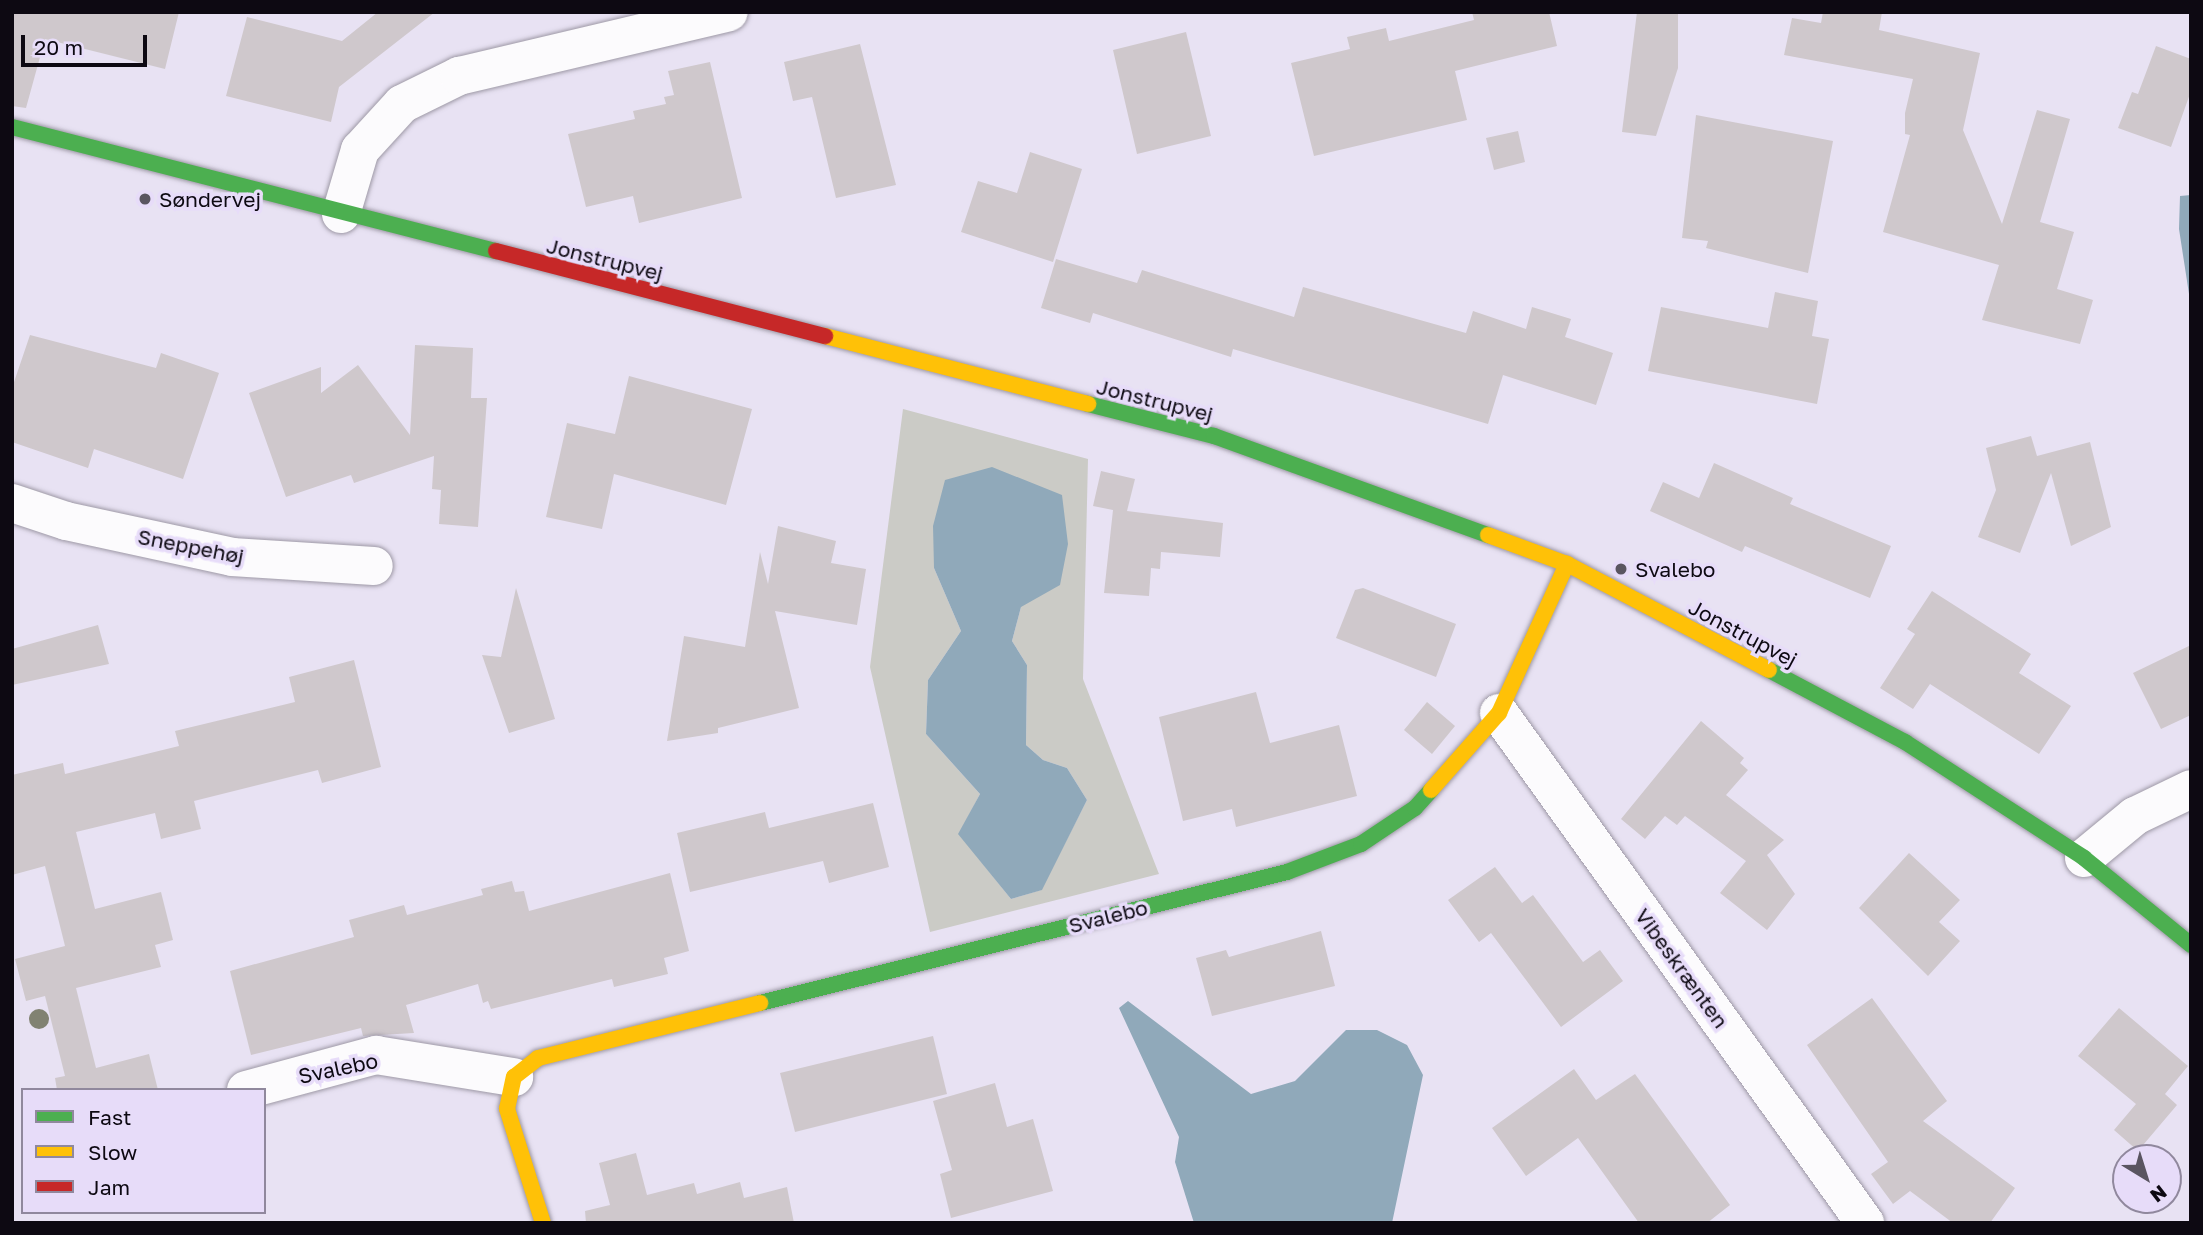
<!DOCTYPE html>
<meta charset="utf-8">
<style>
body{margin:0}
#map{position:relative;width:2203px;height:1235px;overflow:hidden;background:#e8e2f3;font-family:"Golos Text",sans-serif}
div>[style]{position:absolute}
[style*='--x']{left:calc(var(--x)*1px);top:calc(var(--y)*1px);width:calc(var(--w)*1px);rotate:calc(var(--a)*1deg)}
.green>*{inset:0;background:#cbcbc6}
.water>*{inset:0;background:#90a9ba}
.building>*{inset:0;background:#cfc8cc}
.roads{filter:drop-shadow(0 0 2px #9e99a6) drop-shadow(0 0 2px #9e99a6)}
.street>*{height:38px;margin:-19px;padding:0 19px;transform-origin:19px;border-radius:19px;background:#fcfbfd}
.fast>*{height:16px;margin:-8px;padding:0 8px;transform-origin:8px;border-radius:8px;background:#4caf50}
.slow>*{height:16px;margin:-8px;padding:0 8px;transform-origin:8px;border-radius:8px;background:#ffc107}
.jam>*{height:16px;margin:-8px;padding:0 8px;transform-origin:8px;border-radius:8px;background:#c62828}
.trees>*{width:20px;height:20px;margin:-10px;border-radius:50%;background:#818272}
.dots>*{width:19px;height:19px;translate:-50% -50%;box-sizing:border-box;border:4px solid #e7dcf9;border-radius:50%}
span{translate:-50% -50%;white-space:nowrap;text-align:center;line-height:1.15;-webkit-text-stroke:7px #e7dcf9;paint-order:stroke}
.poi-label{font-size:21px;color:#0d0912}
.left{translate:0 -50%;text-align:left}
.street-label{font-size:21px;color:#0d0912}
.frame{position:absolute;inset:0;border:14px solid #0d0912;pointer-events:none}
.legend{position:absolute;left:21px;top:1088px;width:245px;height:126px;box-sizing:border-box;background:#e7dcf9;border:2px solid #90889d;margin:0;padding:9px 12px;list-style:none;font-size:21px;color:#0d0912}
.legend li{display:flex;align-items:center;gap:14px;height:35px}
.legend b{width:35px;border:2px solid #90889d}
.north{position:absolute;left:2112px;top:1144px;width:70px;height:70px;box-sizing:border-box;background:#e7dcf9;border:2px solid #90889d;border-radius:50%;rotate:142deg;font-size:19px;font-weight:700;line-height:28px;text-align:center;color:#0d0912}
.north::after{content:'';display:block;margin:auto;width:24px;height:32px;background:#5a5561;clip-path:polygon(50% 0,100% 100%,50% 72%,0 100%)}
.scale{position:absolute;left:21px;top:35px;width:126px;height:32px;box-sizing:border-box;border:4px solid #0d0912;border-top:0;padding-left:9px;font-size:21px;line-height:24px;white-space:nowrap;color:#0d0912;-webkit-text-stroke:5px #e7dcf9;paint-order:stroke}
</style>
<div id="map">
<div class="green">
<div style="clip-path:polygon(evenodd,903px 409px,1088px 459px,1083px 679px,1159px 874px,930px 932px,870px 667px,903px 409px,934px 568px,1021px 607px,1012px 641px,1027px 665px,1026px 745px,1043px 760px,1067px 768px,1087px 800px,1041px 890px,1011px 899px,959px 834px,980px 794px,926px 734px,928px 680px,961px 631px,934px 568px)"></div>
</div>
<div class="water">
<div style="clip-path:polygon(2191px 195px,2191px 307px,2179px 229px,2180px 196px)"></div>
<div style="clip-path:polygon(992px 467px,1062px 495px,1068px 544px,1060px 585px,1021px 607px,1012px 641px,1027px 665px,1026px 745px,1043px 760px,1067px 768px,1087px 800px,1042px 890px,1011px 899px,958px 834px,980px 794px,926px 734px,928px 680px,961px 631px,934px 568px,933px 526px,945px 480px)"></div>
<div style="clip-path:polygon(1128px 1001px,1251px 1094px,1295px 1081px,1346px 1030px,1377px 1030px,1407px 1045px,1423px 1075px,1392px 1223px,1194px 1223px,1175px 1162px,1179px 1137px,1119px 1008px)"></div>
</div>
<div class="building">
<div style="clip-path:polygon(12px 12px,179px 12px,165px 69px,45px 39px,26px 108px,12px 106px)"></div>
<div style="clip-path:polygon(378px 12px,435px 12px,339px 87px,331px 122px,226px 96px,247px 17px,342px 41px)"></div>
<div style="clip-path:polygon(1472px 12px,1549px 12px,1557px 46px,1455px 71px,1467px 120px,1314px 156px,1291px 63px,1350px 49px,1347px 37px,1386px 28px,1389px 41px,1474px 20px)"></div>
<div style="clip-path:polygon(1637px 12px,1678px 12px,1678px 68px,1656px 136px,1622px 132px)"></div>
<div style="clip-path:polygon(1823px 12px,1882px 12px,1879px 30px,1980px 53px,1963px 130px,2002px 224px,2037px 110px,2070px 119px,2040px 222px,2074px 232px,2057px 289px,2093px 300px,2080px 344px,1982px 320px,1999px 265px,1883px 232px,1910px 135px,1905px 134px,1905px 113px,1913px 79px,1784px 55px,1792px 18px,1821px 23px)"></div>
<div style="clip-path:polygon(1186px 32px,1211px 136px,1137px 154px,1113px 50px)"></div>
<div style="clip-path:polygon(860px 44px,896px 185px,836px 198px,812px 97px,793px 101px,784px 62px)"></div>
<div style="clip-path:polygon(2156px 46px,2191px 59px,2191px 91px,2171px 147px,2118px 128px,2132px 92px,2138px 94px)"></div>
<div style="clip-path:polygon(710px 62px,742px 198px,639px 223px,633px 196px,586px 207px,568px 134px,635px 119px,633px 111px,666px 104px,664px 97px,674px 95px,668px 71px)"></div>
<div style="clip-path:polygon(1696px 115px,1833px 141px,1808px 273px,1706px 248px,1708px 241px,1682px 238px)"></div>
<div style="clip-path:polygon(1518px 131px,1525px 162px,1494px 170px,1486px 138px)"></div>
<div style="clip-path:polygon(1030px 152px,1082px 169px,1053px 262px,961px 232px,978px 181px,1017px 193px)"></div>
<div style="clip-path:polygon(1056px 259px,1137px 283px,1142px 270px,1294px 317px,1303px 287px,1466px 333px,1473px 311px,1526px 329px,1532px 307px,1571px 319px,1565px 337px,1613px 353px,1596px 405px,1503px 375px,1488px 424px,1233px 349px,1231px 357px,1093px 313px,1090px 323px,1041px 308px)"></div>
<div style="clip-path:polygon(1775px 292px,1818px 301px,1812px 336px,1829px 339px,1817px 404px,1648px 371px,1661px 307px,1768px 328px)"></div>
<div style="clip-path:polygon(30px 335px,156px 368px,161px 353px,219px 373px,183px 479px,94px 449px,88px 468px,12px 442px,12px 388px)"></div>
<div style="clip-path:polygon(415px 345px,473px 348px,471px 398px,487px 398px,478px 527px,439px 524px,441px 490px,432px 489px,434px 456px,354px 483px,351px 475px,286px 497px,249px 393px,321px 367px,321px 393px,358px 365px,410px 435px)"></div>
<div style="clip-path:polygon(629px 376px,752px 409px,726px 505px,614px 474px,602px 529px,546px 517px,567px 423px,615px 434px)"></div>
<div style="clip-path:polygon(2031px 436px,2037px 456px,2090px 442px,2111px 527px,2071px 546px,2051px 473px,2020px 553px,1978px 537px,1996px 490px,1986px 448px)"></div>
<div style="clip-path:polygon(1714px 463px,1793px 498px,1790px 504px,1891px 546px,1870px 598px,1745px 546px,1742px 552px,1650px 511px,1663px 482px,1699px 498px)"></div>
<div style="clip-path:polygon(1101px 471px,1135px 479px,1127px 511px,1223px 523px,1220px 557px,1161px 552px,1160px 569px,1151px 568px,1149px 596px,1104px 593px,1113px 510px,1093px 506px)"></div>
<div style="clip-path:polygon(778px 526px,836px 541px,831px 563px,866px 569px,857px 625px,775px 611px,799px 708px,718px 728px,718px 733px,667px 741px,684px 636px,745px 647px,760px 552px,768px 584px)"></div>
<div style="clip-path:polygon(516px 588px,555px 719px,509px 733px,482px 655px,501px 657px)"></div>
<div style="clip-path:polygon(1363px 588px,1456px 624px,1436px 677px,1336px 638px,1355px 590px)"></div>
<div style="clip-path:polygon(1932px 591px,2031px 654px,2019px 673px,2071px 706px,2039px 754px,1930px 684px,1913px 709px,1880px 688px,1915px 634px,1907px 629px)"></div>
<div style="clip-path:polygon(98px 625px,109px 664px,12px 685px,12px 649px)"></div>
<div style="clip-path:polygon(2191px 645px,2191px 715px,2161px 729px,2133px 673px)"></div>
<div style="clip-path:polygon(354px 660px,381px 767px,322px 783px,318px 770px,194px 801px,201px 829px,161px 839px,155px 813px,76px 832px,95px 909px,161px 892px,173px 940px,155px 945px,161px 967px,76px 988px,96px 1068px,149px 1054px,158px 1090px,57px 1090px,55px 1078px,65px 1076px,45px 996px,26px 1001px,15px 959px,65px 946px,45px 866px,12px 875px,12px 775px,63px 763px,65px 774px,179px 746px,175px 731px,295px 702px,289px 677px)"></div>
<div style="clip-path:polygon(1256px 692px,1270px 743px,1339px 725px,1357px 796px,1236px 827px,1232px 809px,1183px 821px,1159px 717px)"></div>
<div style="clip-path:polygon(1427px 702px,1455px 726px,1432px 754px,1404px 730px)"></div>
<div style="clip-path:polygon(1701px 721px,1744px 758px,1740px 763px,1748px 770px,1726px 795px,1784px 840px,1767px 855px,1795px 894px,1767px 930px,1720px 893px,1746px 861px,1685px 816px,1677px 825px,1665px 816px,1645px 839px,1621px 819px)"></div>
<div style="clip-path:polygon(873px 803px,889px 867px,829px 883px,823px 861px,690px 892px,677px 833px,765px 812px,769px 828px)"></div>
<div style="clip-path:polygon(1909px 853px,1960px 900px,1939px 922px,1960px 941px,1928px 976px,1859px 908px)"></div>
<div style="clip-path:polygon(1495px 867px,1522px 903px,1533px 895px,1583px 962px,1600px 950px,1623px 981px,1561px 1027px,1491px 933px,1479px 942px,1448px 900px)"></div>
<div style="clip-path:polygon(670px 873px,689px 951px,664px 958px,668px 974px,614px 987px,612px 979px,491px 1009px,488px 1001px,483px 1003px,478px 984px,406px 1005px,414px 1033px,363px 1036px,361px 1028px,251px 1055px,230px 971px,354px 937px,349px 920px,404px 905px,407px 915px,483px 895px,481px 889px,512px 881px,515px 892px,524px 891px,529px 911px)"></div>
<div style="clip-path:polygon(1321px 931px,1335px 986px,1212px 1016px,1196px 958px,1226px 950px,1229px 957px)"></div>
<div style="clip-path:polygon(1872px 998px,1947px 1101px,1923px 1121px,2015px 1188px,1990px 1223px,1953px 1223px,1910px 1191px,1893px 1204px,1871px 1174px,1888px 1162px,1807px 1045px)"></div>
<div style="clip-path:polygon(2119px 1008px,2188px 1066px,2165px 1094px,2177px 1105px,2138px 1151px,2114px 1130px,2136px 1104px,2078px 1056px)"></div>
<div style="clip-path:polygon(933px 1036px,947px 1094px,795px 1132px,780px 1073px)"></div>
<div style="clip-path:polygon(1574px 1069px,1596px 1100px,1635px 1074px,1730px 1205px,1707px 1223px,1639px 1223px,1578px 1138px,1526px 1176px,1492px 1128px)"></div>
<div style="clip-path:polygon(995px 1083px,1007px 1127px,1033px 1119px,1053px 1191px,951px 1218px,940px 1174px,952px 1170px,933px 1101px)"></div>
<div style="clip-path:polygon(636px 1153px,647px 1195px,694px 1183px,697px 1194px,740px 1182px,744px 1198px,787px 1187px,794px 1223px,586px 1223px,585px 1211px,610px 1205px,599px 1163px)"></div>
</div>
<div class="roads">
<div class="street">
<div style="--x:341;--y:214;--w:67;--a:-73.5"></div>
<div style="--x:360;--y:150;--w:62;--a:-47.6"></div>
<div style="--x:402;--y:104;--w:64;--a:-26.2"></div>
<div style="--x:459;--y:76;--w:277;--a:-13.3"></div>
<div style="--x:12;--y:503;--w:57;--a:18.4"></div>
<div style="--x:66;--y:521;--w:170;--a:12.2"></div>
<div style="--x:232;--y:557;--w:142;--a:3.6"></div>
<div style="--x:1499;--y:713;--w:628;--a:54.33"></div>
<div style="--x:2084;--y:858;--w:66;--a:-39.5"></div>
<div style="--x:2135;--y:816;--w:62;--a:-25.7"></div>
<div style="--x:246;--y:1090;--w:135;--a:-15.1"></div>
<div style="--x:376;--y:1055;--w:140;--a:9.1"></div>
</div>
<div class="fast">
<div style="--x:12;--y:127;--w:500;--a:14.4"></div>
<div style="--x:1088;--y:404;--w:130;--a:14.3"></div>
<div style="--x:1214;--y:436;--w:291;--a:19.9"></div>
<div style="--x:1769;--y:670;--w:154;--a:27.9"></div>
<div style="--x:1905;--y:742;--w:213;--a:32.9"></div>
<div style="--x:2084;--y:858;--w:138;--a:39.1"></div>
<div style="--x:760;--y:1003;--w:543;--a:-13.96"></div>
<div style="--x:1287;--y:872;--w:79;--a:-20.7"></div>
<div style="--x:1361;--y:844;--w:65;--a:-33.7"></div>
<div style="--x:1415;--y:808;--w:24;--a:-48"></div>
</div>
<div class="slow">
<div style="--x:825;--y:336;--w:272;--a:14.5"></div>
<div style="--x:1488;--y:535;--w:84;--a:20.2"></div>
<div style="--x:1567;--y:564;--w:228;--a:27.7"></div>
<div style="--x:1431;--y:790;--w:103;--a:-48.6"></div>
<div style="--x:1499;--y:713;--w:164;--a:-65.5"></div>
<div style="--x:543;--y:1223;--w:120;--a:-107.5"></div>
<div style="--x:507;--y:1109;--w:33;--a:-78"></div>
<div style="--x:514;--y:1077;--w:31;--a:-38"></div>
<div style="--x:538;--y:1058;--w:229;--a:-13.9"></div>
</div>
<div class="jam">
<div style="--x:496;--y:251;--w:340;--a:14.5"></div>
</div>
</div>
<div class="trees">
<div style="left:39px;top:1019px"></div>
</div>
<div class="dots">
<div style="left:145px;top:199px;background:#5a5561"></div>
<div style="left:1621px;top:569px;background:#5a5561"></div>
</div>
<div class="poi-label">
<span class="left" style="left:159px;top:199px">Søndervej</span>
<span class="left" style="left:1635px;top:569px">Svalebo</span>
</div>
<div class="street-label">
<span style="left:605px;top:259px;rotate:14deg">Jonstrupvej</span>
<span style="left:1155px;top:400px;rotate:14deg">Jonstrupvej</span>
<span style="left:191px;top:546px;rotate:11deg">Sneppehøj</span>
<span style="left:1743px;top:633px;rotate:28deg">Jonstrupvej</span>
<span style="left:1108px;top:916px;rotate:-14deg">Svalebo</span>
<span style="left:1682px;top:968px;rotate:54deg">Vibeskrænten</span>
<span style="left:338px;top:1068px;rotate:-12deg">Svalebo</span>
</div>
<div class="frame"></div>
<ul class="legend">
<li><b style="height:9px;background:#4caf50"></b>Fast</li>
<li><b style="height:9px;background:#ffc107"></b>Slow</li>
<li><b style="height:9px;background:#c62828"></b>Jam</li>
</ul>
<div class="north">N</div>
<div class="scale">20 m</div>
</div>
